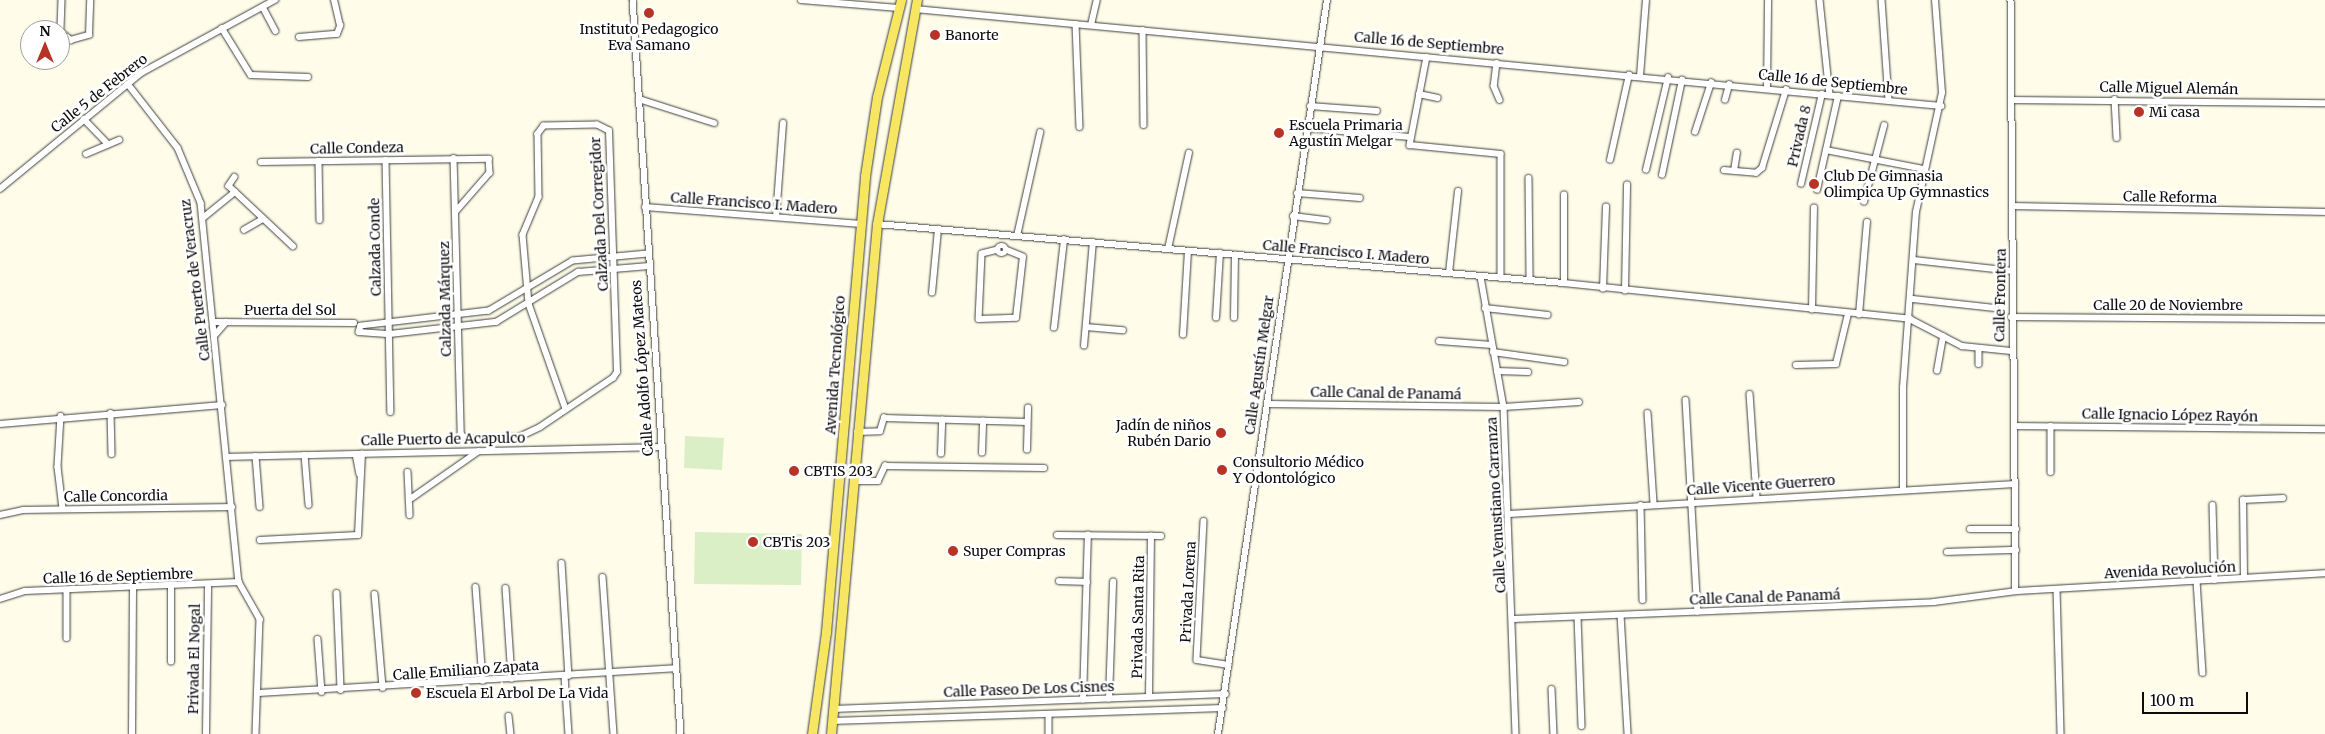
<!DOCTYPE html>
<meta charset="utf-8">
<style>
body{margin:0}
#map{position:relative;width:2325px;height:734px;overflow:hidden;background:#fffde9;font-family:Merriweather,serif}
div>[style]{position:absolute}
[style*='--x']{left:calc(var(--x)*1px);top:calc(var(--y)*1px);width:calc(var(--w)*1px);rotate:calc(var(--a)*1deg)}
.pitch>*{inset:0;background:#dbefc6}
.roads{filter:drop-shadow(0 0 1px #3e3e3e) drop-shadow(0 0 1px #3e3e3e)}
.street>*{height:5.5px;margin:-2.75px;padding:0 2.75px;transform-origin:2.75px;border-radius:2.75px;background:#fff}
.street>.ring{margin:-2.75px;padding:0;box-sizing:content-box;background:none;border:5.5px solid #fff;border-radius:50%}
.primary>*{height:9px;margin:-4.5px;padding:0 4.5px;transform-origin:4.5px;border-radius:4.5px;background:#f6e661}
.dots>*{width:14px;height:14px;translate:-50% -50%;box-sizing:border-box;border:2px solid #fff;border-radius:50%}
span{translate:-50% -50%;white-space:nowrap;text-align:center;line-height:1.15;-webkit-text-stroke:5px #fff;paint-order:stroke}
.poi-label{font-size:14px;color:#0b0b0b}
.left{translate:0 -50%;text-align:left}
.right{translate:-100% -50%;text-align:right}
.street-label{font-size:14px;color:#0b0b0b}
.north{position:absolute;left:20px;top:20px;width:50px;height:50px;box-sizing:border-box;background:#fff;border:1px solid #9d9d9d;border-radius:50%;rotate:0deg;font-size:14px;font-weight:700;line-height:20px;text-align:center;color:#0b0b0b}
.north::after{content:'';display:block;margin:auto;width:18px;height:22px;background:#b73326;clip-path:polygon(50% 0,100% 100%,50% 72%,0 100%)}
.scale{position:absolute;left:2142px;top:692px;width:106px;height:22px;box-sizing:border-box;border:2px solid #0b0b0b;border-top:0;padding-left:6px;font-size:15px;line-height:18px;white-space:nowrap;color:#0b0b0b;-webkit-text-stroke:4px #fff;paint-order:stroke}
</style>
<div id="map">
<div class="pitch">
<div style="clip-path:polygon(685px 436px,724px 438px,722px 470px,684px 468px)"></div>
<div style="clip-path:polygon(695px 532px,802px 534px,801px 585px,694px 584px)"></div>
</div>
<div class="roads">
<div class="street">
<div style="--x:62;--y:0;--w:32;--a:92"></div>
<div style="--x:61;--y:32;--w:13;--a:39"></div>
<div style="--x:71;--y:40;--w:19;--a:-16"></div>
<div style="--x:89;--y:35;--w:35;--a:-88"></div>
<div style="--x:633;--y:0;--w:736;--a:86.26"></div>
<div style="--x:801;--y:0;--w:98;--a:4.7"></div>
<div style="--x:1820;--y:0;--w:96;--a:84"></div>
<div style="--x:1882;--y:0;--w:100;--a:86"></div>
<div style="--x:2011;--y:0;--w:591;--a:89.52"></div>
<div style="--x:263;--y:7;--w:27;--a:62"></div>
<div style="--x:915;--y:9;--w:1031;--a:5.4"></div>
<div style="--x:1076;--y:24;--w:103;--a:87.8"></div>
<div style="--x:1091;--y:25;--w:26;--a:-77"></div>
<div style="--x:222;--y:28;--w:55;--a:58.3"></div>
<div style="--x:251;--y:75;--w:57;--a:2"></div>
<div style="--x:1143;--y:30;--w:95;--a:89.4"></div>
<div style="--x:299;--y:37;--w:38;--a:-5"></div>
<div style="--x:337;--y:34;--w:9;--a:-69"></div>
<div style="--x:340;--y:26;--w:27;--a:-103"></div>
<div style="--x:1427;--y:57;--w:90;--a:100.9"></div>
<div style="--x:1410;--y:145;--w:91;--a:5.6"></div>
<div style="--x:1501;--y:154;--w:124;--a:90"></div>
<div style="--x:1497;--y:63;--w:23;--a:97"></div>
<div style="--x:1494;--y:86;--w:15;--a:67"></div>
<div style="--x:1640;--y:76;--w:76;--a:-85.5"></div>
<div style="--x:128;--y:84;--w:81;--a:52"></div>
<div style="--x:178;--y:148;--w:60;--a:67.3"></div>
<div style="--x:201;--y:203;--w:381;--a:84.3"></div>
<div style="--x:239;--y:582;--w:43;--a:60.4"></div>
<div style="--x:260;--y:619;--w:115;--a:92"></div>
<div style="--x:1767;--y:88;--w:88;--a:-89.3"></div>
<div style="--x:1419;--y:94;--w:19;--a:12"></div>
<div style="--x:639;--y:99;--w:79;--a:17.7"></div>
<div style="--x:2115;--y:99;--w:39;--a:87"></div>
<div style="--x:1725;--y:100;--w:16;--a:-75"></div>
<div style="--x:2013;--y:100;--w:312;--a:0.6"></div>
<div style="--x:1310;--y:106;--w:67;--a:4.3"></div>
<div style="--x:84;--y:119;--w:35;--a:46"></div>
<div style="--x:1307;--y:128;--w:103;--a:5"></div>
<div style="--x:1695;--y:132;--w:52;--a:-71.9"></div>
<div style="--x:1826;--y:150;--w:100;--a:11"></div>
<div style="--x:86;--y:154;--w:36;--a:-23"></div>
<div style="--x:454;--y:158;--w:276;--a:88.5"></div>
<div style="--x:461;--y:434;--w:9;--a:41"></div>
<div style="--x:468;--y:440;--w:51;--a:-3.4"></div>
<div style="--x:519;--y:437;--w:23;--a:-25"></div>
<div style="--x:540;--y:427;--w:88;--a:-33.9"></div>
<div style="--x:613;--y:378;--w:7;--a:-56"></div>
<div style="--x:617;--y:372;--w:241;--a:-91.9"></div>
<div style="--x:609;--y:131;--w:13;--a:-153"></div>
<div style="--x:597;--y:125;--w:53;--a:178.9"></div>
<div style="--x:544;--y:126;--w:10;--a:127"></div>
<div style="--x:538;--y:134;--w:63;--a:89.1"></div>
<div style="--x:539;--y:197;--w:41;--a:112.8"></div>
<div style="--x:523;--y:235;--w:69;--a:85"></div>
<div style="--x:529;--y:304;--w:111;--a:70.6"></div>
<div style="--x:386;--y:160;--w:252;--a:88.9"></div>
<div style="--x:1610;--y:160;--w:87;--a:-77.4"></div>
<div style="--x:319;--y:161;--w:59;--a:89"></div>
<div style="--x:261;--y:162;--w:228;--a:-0.8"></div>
<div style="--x:489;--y:159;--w:14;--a:86"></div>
<div style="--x:490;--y:173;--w:52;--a:131.1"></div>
<div style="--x:1646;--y:170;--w:95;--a:-76.6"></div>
<div style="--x:1724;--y:170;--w:32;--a:5"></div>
<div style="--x:1756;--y:173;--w:8;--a:-40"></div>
<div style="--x:1762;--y:168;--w:82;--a:-72.9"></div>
<div style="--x:1734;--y:171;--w:18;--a:-81"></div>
<div style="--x:1662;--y:175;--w:97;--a:-78.1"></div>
<div style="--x:235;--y:177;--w:11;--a:124"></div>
<div style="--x:229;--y:186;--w:88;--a:43.2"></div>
<div style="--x:1529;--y:178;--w:102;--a:89.4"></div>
<div style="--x:1801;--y:184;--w:92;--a:-76.9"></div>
<div style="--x:0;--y:189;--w:183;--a:-39.4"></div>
<div style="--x:141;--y:73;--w:153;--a:-28.6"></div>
<div style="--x:1817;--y:190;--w:96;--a:-77.4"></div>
<div style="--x:1297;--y:193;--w:63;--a:4.5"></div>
<div style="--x:1864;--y:202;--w:79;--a:-75.3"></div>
<div style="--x:2014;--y:206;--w:311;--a:1.1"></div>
<div style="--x:645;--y:207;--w:217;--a:4.5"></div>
<div style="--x:1293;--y:216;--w:34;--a:7"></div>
<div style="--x:776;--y:217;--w:94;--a:-85.7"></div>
<div style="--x:203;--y:218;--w:41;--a:-39.1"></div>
<div style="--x:877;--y:224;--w:690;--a:4.91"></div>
<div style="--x:1564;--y:283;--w:348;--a:5.9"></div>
<div style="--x:1910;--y:319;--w:59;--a:27.4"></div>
<div style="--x:1962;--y:346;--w:49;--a:5.8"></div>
<div style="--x:244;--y:230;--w:22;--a:-30"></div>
<div style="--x:1017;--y:236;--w:106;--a:-77.4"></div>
<div class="ring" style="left:998px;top:246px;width:2.5px;height:2.5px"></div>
<div style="--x:1168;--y:249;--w:98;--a:-77.7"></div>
<div style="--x:998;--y:250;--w:16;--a:166"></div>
<div style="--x:982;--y:254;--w:65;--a:92.6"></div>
<div style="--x:979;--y:319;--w:37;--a:-2"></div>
<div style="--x:1016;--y:318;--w:61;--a:-83.5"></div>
<div style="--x:1023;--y:257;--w:18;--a:-158"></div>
<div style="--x:648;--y:254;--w:75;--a:174.7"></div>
<div style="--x:573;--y:261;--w:98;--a:149.2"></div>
<div style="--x:489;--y:311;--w:129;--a:173.3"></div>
<div style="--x:361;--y:326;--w:6;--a:108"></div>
<div style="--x:359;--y:332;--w:31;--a:4"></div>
<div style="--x:390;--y:334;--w:107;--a:-6.5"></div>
<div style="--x:496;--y:322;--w:96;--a:-31.4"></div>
<div style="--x:578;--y:272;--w:71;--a:-4.8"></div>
<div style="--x:1914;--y:260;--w:99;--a:6.4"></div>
<div style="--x:1449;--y:273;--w:82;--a:-83.7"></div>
<div style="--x:1481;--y:277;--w:132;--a:80"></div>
<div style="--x:1504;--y:407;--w:327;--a:87.9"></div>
<div style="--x:1564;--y:283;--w:88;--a:-90"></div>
<div style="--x:1603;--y:289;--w:82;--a:-87.9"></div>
<div style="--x:1625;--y:291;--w:106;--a:-88.9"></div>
<div style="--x:932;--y:293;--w:64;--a:-84.6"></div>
<div style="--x:1913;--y:299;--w:82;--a:6.3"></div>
<div style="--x:1485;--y:308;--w:63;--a:6.3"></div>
<div style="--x:1812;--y:310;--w:102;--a:-88.9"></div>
<div style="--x:1859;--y:315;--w:93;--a:-85.1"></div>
<div style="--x:2011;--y:317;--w:314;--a:0.4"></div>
<div style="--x:1216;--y:318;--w:65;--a:-86.5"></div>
<div style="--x:1234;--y:318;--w:63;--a:-89.1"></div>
<div style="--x:213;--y:322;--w:141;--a:0.4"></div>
<div style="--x:1086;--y:327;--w:37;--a:5"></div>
<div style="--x:1054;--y:328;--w:89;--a:-83.5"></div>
<div style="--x:1183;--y:335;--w:84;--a:-86.6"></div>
<div style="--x:214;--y:336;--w:18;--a:-49"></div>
<div style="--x:1439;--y:341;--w:53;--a:4.3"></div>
<div style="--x:1084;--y:346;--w:104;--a:-85.1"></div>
<div style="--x:1979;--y:349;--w:15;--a:90"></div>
<div style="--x:1493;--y:352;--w:72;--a:8"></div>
<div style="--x:1796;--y:365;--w:40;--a:-1.4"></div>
<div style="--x:1836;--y:364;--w:51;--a:-76.5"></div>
<div style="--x:1497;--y:371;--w:31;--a:2"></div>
<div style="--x:1937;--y:371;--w:35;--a:-80"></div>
<div style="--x:1750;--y:394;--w:104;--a:86.1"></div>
<div style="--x:1686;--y:400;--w:212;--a:86.8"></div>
<div style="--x:1268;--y:404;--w:236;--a:0.7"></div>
<div style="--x:1504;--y:407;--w:75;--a:-3.8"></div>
<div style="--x:111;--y:413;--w:41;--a:88.6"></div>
<div style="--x:1648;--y:413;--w:91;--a:86.2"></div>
<div style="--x:61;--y:416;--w:51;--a:93.4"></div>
<div style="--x:58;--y:467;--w:42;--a:83.2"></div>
<div style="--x:0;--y:424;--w:223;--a:-4.9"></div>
<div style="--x:2015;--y:426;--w:310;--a:0.6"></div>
<div style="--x:2051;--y:426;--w:46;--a:90"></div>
<div style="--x:857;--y:432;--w:23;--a:-2"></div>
<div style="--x:880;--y:431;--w:14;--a:-73"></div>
<div style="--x:884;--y:418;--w:143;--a:1.6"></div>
<div style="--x:1027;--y:450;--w:42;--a:-88.6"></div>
<div style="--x:982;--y:453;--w:32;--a:-88"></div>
<div style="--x:356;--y:454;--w:20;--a:79"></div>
<div style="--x:941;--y:454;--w:34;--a:-88"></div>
<div style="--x:305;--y:455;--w:50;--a:85.4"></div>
<div style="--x:256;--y:456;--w:51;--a:85.5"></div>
<div style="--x:227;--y:457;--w:433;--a:-1.3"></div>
<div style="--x:408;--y:472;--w:43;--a:87.3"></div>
<div style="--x:854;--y:481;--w:24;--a:0"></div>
<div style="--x:878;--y:481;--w:17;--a:-65"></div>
<div style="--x:885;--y:466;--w:159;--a:0.7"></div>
<div style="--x:1903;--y:488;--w:100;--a:-90"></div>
<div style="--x:1903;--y:388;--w:176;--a:-85.8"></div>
<div style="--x:1916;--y:212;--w:122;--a:-77.7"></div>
<div style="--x:1942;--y:93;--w:93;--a:-94.3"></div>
<div style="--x:409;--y:500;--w:85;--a:-35"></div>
<div style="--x:1641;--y:505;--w:95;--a:88.8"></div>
<div style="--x:2213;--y:505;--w:75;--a:88.5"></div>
<div style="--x:1509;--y:514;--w:507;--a:-3.39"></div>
<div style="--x:0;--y:515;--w:24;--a:-12"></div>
<div style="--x:23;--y:510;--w:209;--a:-0.8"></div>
<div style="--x:1204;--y:521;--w:139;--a:92.9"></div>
<div style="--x:1197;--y:660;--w:32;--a:9"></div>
<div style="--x:1970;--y:529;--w:46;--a:0"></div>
<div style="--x:1057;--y:535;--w:104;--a:0.6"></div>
<div style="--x:260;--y:540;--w:98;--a:-2.9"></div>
<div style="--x:358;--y:535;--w:81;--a:-87.2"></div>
<div style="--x:1947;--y:552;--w:69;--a:-1.7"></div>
<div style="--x:562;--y:563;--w:113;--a:86.5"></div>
<div style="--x:603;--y:577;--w:157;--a:86"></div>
<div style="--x:2244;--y:578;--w:78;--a:-90.7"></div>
<div style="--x:2243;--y:500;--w:40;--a:-2.9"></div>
<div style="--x:1059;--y:581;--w:28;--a:2"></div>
<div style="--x:2197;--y:581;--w:92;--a:86.3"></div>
<div style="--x:476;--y:587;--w:94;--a:85.7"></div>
<div style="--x:506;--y:588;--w:91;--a:86.2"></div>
<div style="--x:2057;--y:589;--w:145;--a:88.4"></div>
<div style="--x:67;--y:590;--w:48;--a:90"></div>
<div style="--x:337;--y:593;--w:97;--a:87.6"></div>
<div style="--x:375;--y:594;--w:94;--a:85.1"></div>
<div style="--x:0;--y:599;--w:26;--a:-18"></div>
<div style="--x:25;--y:591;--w:214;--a:-2.4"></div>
<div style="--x:1621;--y:615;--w:119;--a:86.6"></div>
<div style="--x:1578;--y:617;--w:109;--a:87.9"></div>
<div style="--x:1514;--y:619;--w:420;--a:-2.3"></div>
<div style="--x:1934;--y:602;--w:83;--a:-7.6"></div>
<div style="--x:2016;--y:591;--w:310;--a:-3.3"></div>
<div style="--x:318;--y:639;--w:53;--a:85.7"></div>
<div style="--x:171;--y:662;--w:76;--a:-90"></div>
<div style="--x:565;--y:676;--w:58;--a:86.1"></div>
<div style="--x:1552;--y:689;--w:45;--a:87.5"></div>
<div style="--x:257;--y:693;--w:420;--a:-3.4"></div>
<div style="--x:1149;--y:697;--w:161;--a:-89.3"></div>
<div style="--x:1109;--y:699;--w:117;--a:-88"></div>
<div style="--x:1083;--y:700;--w:165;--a:-88.3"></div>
<div style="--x:833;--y:709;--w:393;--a:-2.2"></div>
<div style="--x:1049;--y:714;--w:20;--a:90"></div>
<div style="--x:509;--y:716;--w:18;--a:84"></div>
<div style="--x:832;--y:721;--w:391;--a:-1.9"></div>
<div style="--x:132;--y:734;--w:147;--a:-89.6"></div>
<div style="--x:206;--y:734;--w:149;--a:-89.2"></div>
<div style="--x:1218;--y:734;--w:742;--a:-81.55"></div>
</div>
<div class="primary">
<div style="--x:812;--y:734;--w:103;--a:-82.2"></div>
<div style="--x:826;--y:632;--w:458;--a:-85.1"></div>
<div style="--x:865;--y:176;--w:80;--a:-81.4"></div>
<div style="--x:877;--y:97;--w:100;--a:-76.1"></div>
<div style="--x:831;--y:734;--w:512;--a:-84.85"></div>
<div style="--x:877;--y:224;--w:228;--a:-79.9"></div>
</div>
</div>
<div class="dots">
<div style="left:649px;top:13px;background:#b73326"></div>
<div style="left:935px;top:35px;background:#b73326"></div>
<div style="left:2139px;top:112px;background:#b73326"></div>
<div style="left:1279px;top:133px;background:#b73326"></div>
<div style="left:1814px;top:184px;background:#b73326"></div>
<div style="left:1221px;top:433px;background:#b73326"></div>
<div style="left:1222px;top:470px;background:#b73326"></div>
<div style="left:794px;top:471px;background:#b73326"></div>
<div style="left:753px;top:542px;background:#b73326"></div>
<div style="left:953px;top:551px;background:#b73326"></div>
<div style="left:416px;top:693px;background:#b73326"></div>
</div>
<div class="poi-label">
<span style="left:649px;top:37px">Instituto Pedagogico<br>Eva Samano</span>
<span class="left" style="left:945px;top:35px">Banorte</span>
<span class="left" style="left:2149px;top:112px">Mi casa</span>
<span class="left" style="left:1289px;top:133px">Escuela Primaria<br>Agustín Melgar</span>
<span class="left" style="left:1824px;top:184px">Club De Gimnasia<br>Olimpica Up Gymnastics</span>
<span class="right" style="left:1211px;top:433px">Jadín de niños<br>Rubén Dario</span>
<span class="left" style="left:1233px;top:470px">Consultorio Médico<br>Y Odontológico</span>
<span class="left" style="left:804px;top:471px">CBTIS 203</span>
<span class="left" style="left:763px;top:542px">CBTis 203</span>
<span class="left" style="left:963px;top:551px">Super Compras</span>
<span class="left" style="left:426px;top:693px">Escuela El Arbol De La Vida</span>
</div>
<div class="street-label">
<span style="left:1429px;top:43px;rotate:5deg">Calle 16 de Septiembre</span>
<span style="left:1833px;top:82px;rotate:6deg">Calle 16 de Septiembre</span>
<span style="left:2169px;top:88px;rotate:1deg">Calle Miguel Alemán</span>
<span style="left:99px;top:93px;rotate:-38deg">Calle 5 de Febrero</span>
<span style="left:1799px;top:136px;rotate:-77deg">Privada 8</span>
<span style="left:357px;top:148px;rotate:-1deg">Calle Condeza</span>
<span style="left:2170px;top:197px;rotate:1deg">Calle Reforma</span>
<span style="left:754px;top:203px;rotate:4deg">Calle Francisco I. Madero</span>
<span style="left:599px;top:214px;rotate:-93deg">Calzada Del Corregidor</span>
<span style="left:375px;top:247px;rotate:-91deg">Calzada Conde</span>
<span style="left:1346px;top:252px;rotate:5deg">Calle Francisco I. Madero</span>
<span style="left:195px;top:280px;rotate:-97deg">Calle Puerto de Veracruz</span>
<span style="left:2000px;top:295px;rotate:-89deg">Calle Frontera</span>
<span style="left:445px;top:299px;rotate:-91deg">Calzada Márquez</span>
<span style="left:2168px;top:305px">Calle 20 de Noviembre</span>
<span style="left:290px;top:310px">Puerta del Sol</span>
<span style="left:835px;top:365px;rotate:-86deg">Avenida Tecnológico</span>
<span style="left:1259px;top:365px;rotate:-82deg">Calle Agustín Melgar</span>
<span style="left:642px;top:368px;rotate:-94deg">Calle Adolfo López Mateos</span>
<span style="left:1386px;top:393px;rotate:1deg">Calle Canal de Panamá</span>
<span style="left:2170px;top:415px;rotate:1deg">Calle Ignacio López Rayón</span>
<span style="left:443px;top:439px;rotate:-1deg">Calle Puerto de Acapulco</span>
<span style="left:1761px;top:485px;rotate:-4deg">Calle Vicente Guerrero</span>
<span style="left:116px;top:496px;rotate:-1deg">Calle Concordia</span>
<span style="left:1496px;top:505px;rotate:-93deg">Calle Venustiano Carranza</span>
<span style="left:2170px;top:570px;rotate:-3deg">Avenida Revolución</span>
<span style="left:118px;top:576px;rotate:-2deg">Calle 16 de Septiembre</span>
<span style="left:1188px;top:592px;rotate:-87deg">Privada Lorena</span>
<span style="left:1765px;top:597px;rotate:-2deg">Calle Canal de Panamá</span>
<span style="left:1138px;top:617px;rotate:-89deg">Privada Santa Rita</span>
<span style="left:194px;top:659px;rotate:-89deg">Privada El Nogal</span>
<span style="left:466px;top:670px;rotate:-4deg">Calle Emiliano Zapata</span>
<span style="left:1029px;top:689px;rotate:-2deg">Calle Paseo De Los Cisnes</span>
</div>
<div class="north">N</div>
<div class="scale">100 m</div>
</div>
